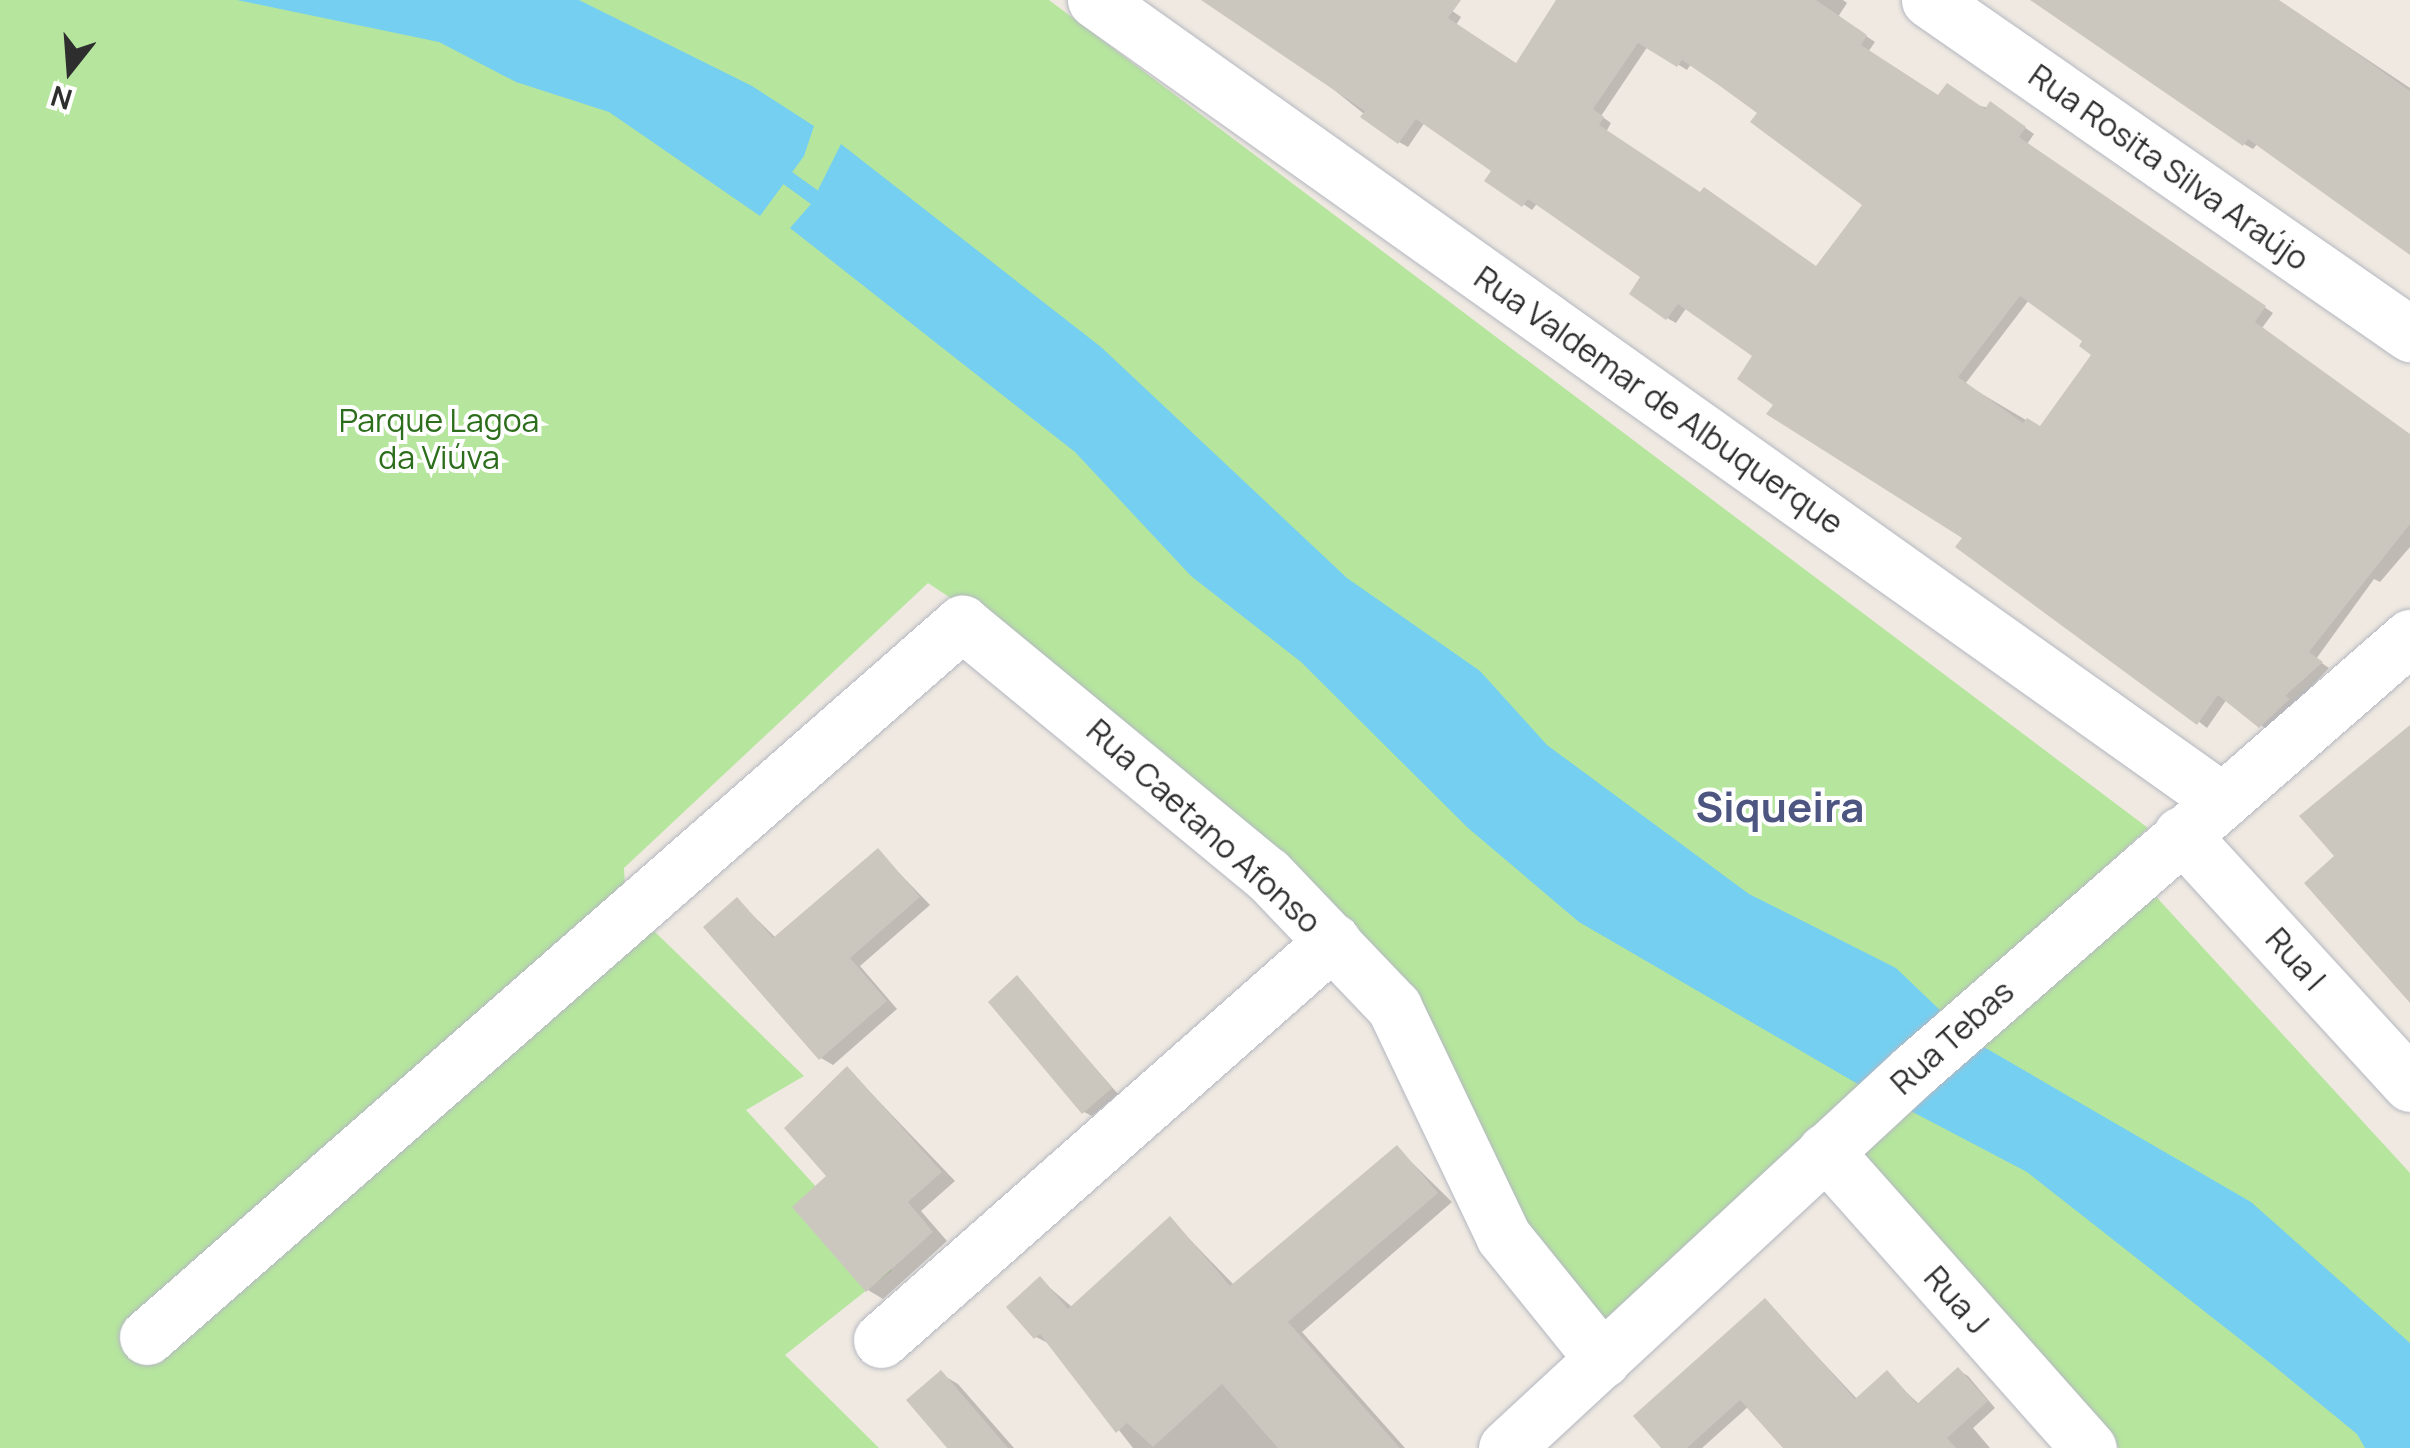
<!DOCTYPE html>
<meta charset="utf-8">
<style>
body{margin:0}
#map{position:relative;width:2410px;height:1448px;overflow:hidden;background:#efe9e1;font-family:Manrope,sans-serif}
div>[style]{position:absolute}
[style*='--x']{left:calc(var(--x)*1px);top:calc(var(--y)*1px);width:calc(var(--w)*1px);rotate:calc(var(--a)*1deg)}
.green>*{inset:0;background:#b6e59e}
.water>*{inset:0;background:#75cff0}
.shadow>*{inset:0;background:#0003}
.stream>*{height:15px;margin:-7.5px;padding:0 7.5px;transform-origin:7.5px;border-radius:7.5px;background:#75cff0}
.building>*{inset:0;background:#cbc7bf}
.roads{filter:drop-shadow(0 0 2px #b4b7c1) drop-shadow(0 0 2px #b4b7c1)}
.minor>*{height:55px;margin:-27.5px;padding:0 27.5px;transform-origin:27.5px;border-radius:27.5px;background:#fff}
span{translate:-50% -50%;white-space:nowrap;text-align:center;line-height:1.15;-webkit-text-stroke:8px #fff;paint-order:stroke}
.street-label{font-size:32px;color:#2e2e2e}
.park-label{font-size:32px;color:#2c6e1b}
.district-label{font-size:42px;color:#4d5680;font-weight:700}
.north{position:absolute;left:20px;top:20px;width:100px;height:100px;-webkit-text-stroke:8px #fff;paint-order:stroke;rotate:197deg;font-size:28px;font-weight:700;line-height:40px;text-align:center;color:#2e2e2e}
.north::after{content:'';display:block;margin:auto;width:35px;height:45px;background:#2e2e2e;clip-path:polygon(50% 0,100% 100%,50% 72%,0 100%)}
</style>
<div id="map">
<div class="green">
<div style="clip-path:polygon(0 0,1049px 0,2148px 828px,1602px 1328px,1521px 1243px,1423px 1040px,990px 624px,928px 583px,624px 868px,626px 904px,804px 1076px,746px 1110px,892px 1270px,785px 1355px,879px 1448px,0 1448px)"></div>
<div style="clip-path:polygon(2149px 889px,2410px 1173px,2410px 1448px,2119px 1448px,1852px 1148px)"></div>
</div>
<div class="water">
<div style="clip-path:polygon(237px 0,579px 0,752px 86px,814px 126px,804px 156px,760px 216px,609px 112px,516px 82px,439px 42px)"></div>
<div style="clip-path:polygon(841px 144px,1101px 347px,1347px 578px,1480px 671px,1547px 745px,1749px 894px,1896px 968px,1943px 1013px,1863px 1087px,1579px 922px,1468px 828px,1301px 662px,1191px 576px,1075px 452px,790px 228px,811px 204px)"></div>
<div style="clip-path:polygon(1977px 1043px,2251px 1202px,2410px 1343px,2410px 1448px,2365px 1448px,2357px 1434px,2269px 1362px,2027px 1172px,1907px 1109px)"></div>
</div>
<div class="shadow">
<div style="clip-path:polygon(evenodd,1222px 0,1454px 0,1448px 8px,1461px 17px,1456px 25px,1517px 65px,1558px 0,1843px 0,1847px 3px,1838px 17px,1875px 42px,1868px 52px,1939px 98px,2000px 110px,2034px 134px,2027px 144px,2273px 313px,2262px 328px,2410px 435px,2410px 547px,2380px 582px,2374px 579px,2316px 659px,2329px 668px,2269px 731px,2227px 699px,2207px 728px,1966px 537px,1776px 405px,1756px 355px,1687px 307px,1676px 323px,1667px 318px,1644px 276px,1538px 202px,1532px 210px,1488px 180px,1495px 170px,1425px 122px,1408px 147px,1399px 142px,1222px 0,1648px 46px,1687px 70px,1691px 64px,1760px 112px,1866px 205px,1817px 269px,1606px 132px,1611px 123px,1601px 116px,1648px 46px,1222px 0,2029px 300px,2086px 340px,2094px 354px,2041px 429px,1965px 384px,2029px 300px)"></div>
<div style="clip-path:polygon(2068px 0,2278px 0,2410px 88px,2410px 246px,2258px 143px,2253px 149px,2244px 144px)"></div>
<div style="clip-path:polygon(878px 851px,930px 905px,860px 966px,897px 1009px,833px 1065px,821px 1058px,737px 900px,776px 938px)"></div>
<div style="clip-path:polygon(1017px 978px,1118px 1094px,1092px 1116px,1084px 1112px)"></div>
<div style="clip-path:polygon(848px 1069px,955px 1181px,921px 1211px,947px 1241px,883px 1299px,868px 1290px,829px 1176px)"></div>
<div style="clip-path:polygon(1397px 1148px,1452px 1202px,1302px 1332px,1405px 1448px,1133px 1448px,1052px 1345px,1036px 1337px,1041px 1280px,1073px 1308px,1170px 1219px,1235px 1286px)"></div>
<div style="clip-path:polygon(1765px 1301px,1858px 1400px,1887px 1374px,1920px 1405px,1958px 1370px,1968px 1376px,1995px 1408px,1973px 1428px,1990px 1448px,1786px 1448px,1749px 1406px,1702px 1448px,1664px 1448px)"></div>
<div style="clip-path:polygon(941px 1374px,958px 1384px,1014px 1448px,950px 1448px)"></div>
</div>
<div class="stream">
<div style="--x:774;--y:168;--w:67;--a:35.8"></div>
</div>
<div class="building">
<div style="clip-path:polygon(evenodd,1201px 0,1461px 0,1448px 18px,1516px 63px,1556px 0,1816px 0,1867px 35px,1861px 45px,1938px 95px,1947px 83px,1985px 109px,1990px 101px,2026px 127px,2019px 137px,2266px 306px,2255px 322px,2410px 434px,2410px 524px,2309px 652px,2323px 662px,2285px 696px,2290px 699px,2259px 728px,2218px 695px,2197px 725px,1955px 547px,1962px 538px,1766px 414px,1773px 405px,1737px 379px,1752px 356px,1678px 304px,1666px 320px,1629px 294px,1640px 277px,1528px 199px,1522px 207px,1484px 181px,1491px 171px,1416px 119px,1398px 144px,1360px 117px,1365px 111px,1201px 0,1638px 43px,1677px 67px,1682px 60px,1720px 86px,1757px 113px,1750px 122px,1862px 205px,1816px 266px,1704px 187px,1700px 192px,1599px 125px,1604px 117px,1593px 109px,1638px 43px,1201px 0,2020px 296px,2082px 341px,2079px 346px,2091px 355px,2040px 426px,2027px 418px,2023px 423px,1958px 377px,2020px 296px)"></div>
<div style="clip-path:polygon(2030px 0,2279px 0,2325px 31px,2410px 91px,2410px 255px,2248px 139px,2243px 146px)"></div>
<div style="clip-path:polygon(2410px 725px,2410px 1003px,2304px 883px,2334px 856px,2299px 816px)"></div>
<div style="clip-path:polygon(878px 848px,920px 897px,850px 958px,887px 1001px,819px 1060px,703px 927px,737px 897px,773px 938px)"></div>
<div style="clip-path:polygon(1017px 975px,1112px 1088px,1082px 1114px,988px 1002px)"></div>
<div style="clip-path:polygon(847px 1066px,942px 1172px,908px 1202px,933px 1232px,866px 1292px,792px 1207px,826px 1176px,784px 1128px)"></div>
<div style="clip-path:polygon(1397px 1145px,1438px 1193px,1288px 1322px,1400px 1448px,1278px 1448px,1222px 1384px,1153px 1447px,1127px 1423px,1116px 1433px,1040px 1334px,1034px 1339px,1006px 1307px,1040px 1276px,1068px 1309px,1170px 1216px,1230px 1286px)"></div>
<div style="clip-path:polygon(1765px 1298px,1855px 1399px,1887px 1370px,1917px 1404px,1958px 1367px,1988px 1401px,1947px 1438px,1956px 1448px,1783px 1448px,1740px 1400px,1687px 1448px,1661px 1448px,1633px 1416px)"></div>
<div style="clip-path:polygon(941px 1370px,1008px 1448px,947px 1448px,906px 1400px)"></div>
</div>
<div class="roads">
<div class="minor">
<div style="--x:1095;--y:0;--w:1383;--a:35.38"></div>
<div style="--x:1929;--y:0;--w:586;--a:34.78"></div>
<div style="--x:2181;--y:834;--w:339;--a:47.5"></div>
<div style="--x:1825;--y:1151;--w:397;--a:48.4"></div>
<div style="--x:147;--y:1337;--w:1084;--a:-41.22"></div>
<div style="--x:962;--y:623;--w:395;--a:39.5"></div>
<div style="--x:1267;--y:874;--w:184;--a:46.3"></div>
<div style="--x:1394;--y:1007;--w:254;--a:64.5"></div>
<div style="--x:1503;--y:1236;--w:159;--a:51.1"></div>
<div style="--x:881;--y:1340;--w:603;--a:-41.44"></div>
<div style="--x:1506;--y:1448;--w:555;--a:-42.81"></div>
<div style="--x:1913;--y:1071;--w:660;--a:-41.13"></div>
</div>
</div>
<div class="street-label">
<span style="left:2169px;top:167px;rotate:35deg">Rua Rosita Silva Araújo</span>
<span style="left:1659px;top:400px;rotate:35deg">Rua Valdemar de Albuquerque</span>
<span style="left:1204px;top:826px;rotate:42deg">Rua Caetano Afonso</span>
<span style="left:2296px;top:959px;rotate:48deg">Rua I</span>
<span style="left:1952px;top:1037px;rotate:-42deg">Rua Tebas</span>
<span style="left:1957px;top:1300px;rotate:48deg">Rua J</span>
</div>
<div class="park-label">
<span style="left:439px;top:439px">Parque Lagoa<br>da Viúva</span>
</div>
<div class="district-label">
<span style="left:1780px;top:806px">Siqueira</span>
</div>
<div class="north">N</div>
</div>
